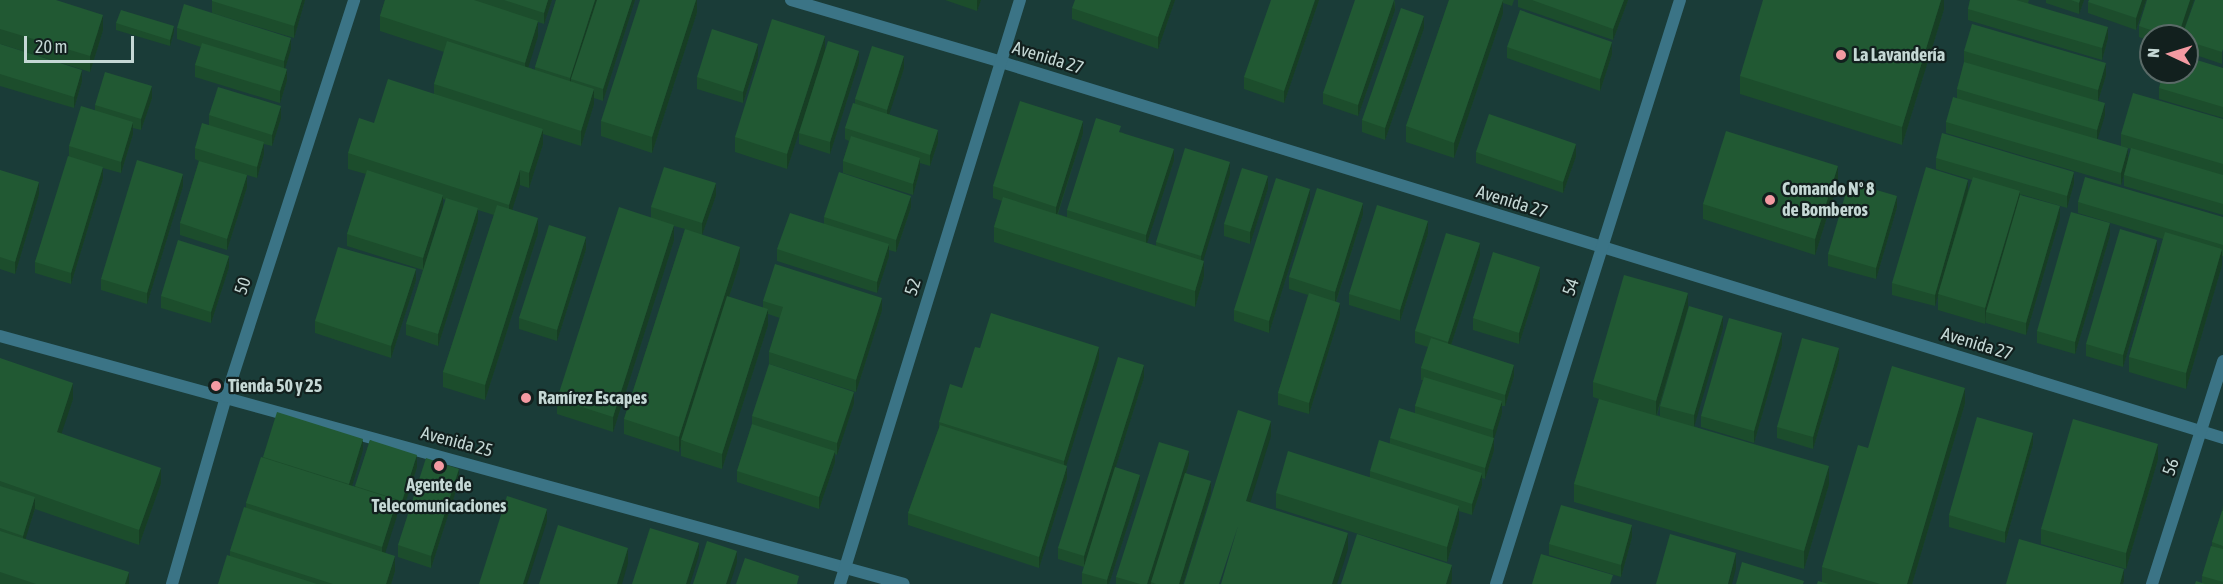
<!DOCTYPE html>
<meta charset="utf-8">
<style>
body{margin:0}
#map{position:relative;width:2223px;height:584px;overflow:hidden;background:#1a3c38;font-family:"Asap Condensed",sans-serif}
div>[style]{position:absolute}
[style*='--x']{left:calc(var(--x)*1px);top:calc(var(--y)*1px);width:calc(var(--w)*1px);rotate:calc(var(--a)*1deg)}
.minor>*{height:12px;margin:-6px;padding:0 6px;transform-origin:6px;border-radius:6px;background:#3b7486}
.wall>*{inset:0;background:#1c4d2c}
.shaded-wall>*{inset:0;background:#173e24}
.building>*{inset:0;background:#215933}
.dots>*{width:16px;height:16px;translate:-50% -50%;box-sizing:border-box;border:3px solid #12201e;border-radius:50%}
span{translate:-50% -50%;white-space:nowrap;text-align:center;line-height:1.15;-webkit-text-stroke:4.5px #12201e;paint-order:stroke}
.poi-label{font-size:18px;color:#c5d8d5;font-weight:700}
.left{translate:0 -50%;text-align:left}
.street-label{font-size:18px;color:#c5d8d5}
.north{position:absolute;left:2139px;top:24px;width:60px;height:60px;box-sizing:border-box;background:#12201e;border:2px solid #5a6a67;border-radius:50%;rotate:274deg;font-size:16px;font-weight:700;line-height:24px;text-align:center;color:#c5d8d5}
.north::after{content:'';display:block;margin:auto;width:21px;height:27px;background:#f49aa2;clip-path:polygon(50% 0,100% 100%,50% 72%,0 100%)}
.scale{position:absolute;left:24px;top:36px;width:110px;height:27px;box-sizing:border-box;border:3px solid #c5d8d5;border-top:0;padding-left:8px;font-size:18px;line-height:21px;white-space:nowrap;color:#c5d8d5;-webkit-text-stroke:4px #12201e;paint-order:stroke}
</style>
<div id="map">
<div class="minor">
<div style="--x:791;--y:0;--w:219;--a:16.4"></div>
<div style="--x:1001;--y:62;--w:1279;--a:17.1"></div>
<div style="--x:0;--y:336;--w:937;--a:15.34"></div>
<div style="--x:172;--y:584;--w:195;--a:-73.9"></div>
<div style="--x:226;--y:397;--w:417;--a:-72.1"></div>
<div style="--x:840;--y:584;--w:611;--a:-72.87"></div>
<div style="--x:1496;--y:584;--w:612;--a:-72.51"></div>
<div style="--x:2152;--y:584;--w:234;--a:-72.3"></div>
</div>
<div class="wall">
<div style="clip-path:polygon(0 0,103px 30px,90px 72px,0 44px)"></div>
<div style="clip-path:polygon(305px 0,294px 38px,212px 13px,212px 1px)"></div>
<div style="clip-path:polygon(evenodd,385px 0,552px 0,544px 24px,538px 22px,538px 36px,528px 67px,535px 70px,535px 67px,556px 0,635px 0,603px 101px,594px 98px,594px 104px,581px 146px,543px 134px,543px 144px,529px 188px,520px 185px,512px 210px,538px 233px,485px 400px,443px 387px,443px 372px,494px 215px,478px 210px,478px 220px,438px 346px,406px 335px,406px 324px,423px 270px,347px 246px,347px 234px,366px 174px,348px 169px,348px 153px,374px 123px,434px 94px,434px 84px,444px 52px,380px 31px,380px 16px,385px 0,443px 199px,446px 200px,426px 260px,443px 199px)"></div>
<div style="clip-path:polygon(697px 0,697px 12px,652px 153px,601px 136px,601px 121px)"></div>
<div style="clip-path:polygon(945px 0,981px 0,977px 11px)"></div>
<div style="clip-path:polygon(1175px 0,1158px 49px,1072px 19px,1072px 8px)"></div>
<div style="clip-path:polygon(1319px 0,1284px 103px,1244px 89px,1244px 77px)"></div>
<div style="clip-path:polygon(1395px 0,1395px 10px,1358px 116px,1323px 104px,1323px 93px)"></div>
<div style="clip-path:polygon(1449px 0,1514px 0,1512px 6px,1503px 3px,1503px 13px,1454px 158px,1406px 142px,1406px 126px)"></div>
<div style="clip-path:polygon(1518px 0,1628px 0,1613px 40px,1518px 7px)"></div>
<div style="clip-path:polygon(1944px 0,1944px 9px,1902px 145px,1740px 94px,1740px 76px)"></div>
<div style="clip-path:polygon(1970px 0,2029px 0,2028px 3px,2108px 38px,2102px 60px,1968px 20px,1968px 9px)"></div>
<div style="clip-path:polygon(2046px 0,2084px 0,2079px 14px,2046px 3px)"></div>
<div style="clip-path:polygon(2146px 0,2136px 30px,2088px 13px,2088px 2px)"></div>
<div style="clip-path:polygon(2147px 0,2194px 0,2182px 36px,2151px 36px,2151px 41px,2139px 37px,2139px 26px)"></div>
<div style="clip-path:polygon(2223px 0,2222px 64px,2187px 52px,2187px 36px)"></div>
<div style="clip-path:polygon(116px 23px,174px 32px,170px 46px,116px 30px)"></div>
<div style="clip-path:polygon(177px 28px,291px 49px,285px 68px,287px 80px,280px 103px,195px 77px,195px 65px,201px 47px,177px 39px)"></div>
<div style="clip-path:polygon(1424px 28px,1385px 140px,1362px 132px,1362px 120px)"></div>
<div style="clip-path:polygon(0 44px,82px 81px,74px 108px,0 86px)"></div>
<div style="clip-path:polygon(1507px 47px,1612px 54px,1600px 91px,1507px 58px)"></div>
<div style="clip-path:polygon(825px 50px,859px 62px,830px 154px,799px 144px,799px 133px,810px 98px,787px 169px,735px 152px,735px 137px)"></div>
<div style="clip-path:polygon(1964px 51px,2106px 75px,2098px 101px,2105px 115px,2097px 139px,2128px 159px,2131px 149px,2121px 146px,2121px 134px,2223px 119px,2223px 215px,2124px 186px,2124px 175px,2126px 168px,2121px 185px,1946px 133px,1946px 122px,1957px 98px,1957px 89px,1964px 63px)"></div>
<div style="clip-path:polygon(758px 56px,743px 103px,697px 89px,697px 77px)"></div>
<div style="clip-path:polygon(904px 68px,889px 114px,938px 142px,930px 166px,920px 163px,920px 170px,913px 195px,843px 173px,843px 161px,849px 141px,845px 139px,845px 128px,855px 103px,855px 99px)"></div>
<div style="clip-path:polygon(2223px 68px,2223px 118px,2159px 99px,2159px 88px)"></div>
<div style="clip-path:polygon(152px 98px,141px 130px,133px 128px,133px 134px,121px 173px,103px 168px,103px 178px,71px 284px,35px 273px,35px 262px,69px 156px,69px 146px,95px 111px,95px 105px)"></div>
<div style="clip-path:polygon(209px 115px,281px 118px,272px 146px,264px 144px,264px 154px,257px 178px,247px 175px,247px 187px,227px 250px,180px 235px,180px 223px,199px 161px,195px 159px,195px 148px,209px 125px)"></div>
<div style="clip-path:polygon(1121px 132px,1174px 160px,1147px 243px,1156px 246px,1156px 242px,1230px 174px,1203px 260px,1204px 276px,1195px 307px,994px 242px,994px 227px,1002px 201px,993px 198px,993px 186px,1083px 133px,1058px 214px,1067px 217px,1067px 210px)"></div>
<div style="clip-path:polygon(1476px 152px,1576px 156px,1563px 193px,1476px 163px)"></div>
<div style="clip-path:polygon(1936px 158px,2074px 183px,2067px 208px,2020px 194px,2060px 218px,2026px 335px,1986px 323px,1986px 321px,1985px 324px,1938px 310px,1938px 295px,1935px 306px,1892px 295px,1892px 283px,1968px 191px,1972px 180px,1936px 169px)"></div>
<div style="clip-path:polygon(0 170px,39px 194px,15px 274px,0 269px)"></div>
<div style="clip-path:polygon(1838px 182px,1815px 255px,1703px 219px,1703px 204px)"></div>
<div style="clip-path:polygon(183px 186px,147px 304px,101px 290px,101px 279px)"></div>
<div style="clip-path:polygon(1268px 188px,1250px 244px,1224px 236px,1224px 224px)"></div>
<div style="clip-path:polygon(716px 195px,702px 235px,740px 262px,729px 297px,763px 308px,763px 301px,882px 310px,856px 392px,769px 364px,769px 352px,780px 318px,768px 314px,768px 325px,722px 469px,681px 456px,681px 445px,679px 452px,624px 434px,624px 419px,685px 229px,674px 226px,674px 240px,613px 432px,557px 414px,557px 399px,651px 218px,651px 207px)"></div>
<div style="clip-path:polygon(1310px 200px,1269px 333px,1234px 321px,1234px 310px)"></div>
<div style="clip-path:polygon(2078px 202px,2223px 217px,2223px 256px,2222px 256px,2222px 265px,2186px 389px,2129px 372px,2129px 357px,2163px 239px,2078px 213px)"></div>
<div style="clip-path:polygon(911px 207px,896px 252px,889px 250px,889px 256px,877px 293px,777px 261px,777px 249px,824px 224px,824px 217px)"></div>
<div style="clip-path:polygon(1897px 207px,1876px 279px,1828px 266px,1828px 254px)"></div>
<div style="clip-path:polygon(1363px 214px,1336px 302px,1340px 314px,1309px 414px,1278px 405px,1278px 393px,1308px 295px,1289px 289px,1289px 277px)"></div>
<div style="clip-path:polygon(1428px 233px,1400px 321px,1349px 305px,1349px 294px)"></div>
<div style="clip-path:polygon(2110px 235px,2075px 354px,2037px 343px,2037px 331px)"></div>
<div style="clip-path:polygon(586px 249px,557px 341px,519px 329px,519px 318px)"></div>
<div style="clip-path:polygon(2157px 251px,2123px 367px,2086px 356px,2086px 344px)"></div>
<div style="clip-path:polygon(1480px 255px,1451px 345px,1514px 376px,1505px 406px,1502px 406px,1502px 413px,1494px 438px,1494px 450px,1485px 479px,1482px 478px,1482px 485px,1472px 515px,1459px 511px,1459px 521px,1447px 562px,1276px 508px,1276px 493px,1370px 477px,1370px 471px,1390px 444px,1390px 438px,1415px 413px,1415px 406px,1423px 380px,1421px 380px,1421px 368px,1428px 347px,1415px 343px,1415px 331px)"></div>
<div style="clip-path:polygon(229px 267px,211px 323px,161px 308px,161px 296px)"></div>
<div style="clip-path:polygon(1540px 278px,1519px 344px,1473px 330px,1473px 318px)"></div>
<div style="clip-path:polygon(416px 280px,391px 358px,315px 333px,315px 321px)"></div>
<div style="clip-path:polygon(1688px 308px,1657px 415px,1660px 416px,1660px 406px,1723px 328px,1694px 426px,1829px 484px,1804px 569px,1574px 502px,1574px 484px,1599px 399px,1593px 397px,1593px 382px)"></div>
<div style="clip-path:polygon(1782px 345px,1754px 443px,1701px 427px,1701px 416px)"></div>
<div style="clip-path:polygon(980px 348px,1099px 359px,1066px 466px,1067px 478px,1039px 568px,908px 525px,908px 513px,939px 428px,939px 422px,962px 388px)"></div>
<div style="clip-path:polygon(0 358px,73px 399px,61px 433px,161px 483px,139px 545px,35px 509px,25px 539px,129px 584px,0 584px)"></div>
<div style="clip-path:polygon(1839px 360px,1813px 449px,1777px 438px,1777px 427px)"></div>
<div style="clip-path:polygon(1144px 377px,1084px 567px,1058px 559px,1058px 548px)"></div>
<div style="clip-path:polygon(854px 403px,837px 455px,835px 454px,835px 462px,819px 509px,737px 482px,737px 471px,752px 424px,752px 416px)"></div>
<div style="clip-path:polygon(1965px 403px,1912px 584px,1817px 584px,1822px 582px,1822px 567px,1868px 448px)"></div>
<div style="clip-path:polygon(370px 440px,417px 467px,402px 513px,397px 511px,397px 516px,385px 552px,395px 571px,391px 584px,218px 584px,230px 556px,230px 551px,246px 507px,246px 503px,263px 457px,363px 450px,352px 486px,355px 487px)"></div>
<div style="clip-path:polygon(2033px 444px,2005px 543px,1949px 527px,1949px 515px)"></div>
<div style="clip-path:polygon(2158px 459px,2126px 569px,2041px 544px,2041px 529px)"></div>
<div style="clip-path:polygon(1189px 463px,1186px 473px,1211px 493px,1183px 584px,1116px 584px,1116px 577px)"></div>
<div style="clip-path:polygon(459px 481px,431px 568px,398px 557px,398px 545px)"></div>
<div style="clip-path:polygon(1140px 487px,1109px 584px,1082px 584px,1082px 573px)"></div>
<div style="clip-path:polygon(2223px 505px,2223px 584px,2195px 584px,2202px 583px,2202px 576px,2212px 546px,2212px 542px,2222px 511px)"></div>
<div style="clip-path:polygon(1632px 537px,1621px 577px,1549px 555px,1549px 544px)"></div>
</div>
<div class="shaded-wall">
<div style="clip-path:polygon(302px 0,305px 0,294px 38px,294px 26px)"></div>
<div style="clip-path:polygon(548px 0,552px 0,544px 24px,544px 13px)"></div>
<div style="clip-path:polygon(595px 0,598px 0,571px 79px,571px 84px,570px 89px,570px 78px)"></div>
<div style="clip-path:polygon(632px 0,635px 0,603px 101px,603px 89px)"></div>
<div style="clip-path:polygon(696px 0,697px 0,697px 12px,652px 153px,652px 137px)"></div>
<div style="clip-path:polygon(977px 0,981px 0,977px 11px)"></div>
<div style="clip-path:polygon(1171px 0,1175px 0,1158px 49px,1158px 37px)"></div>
<div style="clip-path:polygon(1315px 0,1319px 0,1284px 103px,1284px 91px)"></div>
<div style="clip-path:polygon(1394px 0,1395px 10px,1358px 116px,1358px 105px)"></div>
<div style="clip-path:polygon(1503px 0,1503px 13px,1454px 158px,1454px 143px)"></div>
<div style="clip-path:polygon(1624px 0,1628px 0,1613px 40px,1613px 29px)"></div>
<div style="clip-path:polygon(1941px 0,1944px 0,1944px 9px,1902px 145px,1902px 127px)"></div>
<div style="clip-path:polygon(2080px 0,2084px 0,2079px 14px,2079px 3px)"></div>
<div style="clip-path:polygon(2142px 0,2146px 0,2136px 30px,2136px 18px)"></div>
<div style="clip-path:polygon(2190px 0,2194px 0,2182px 36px,2178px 36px)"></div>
<div style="clip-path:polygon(103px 15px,103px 30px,90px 72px,90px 56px)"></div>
<div style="clip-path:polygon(1424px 16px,1424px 28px,1385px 140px,1385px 128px)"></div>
<div style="clip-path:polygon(538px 21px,538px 36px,525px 78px,525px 63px)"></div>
<div style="clip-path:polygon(174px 26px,174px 32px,170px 46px,170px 40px)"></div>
<div style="clip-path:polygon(2108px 27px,2108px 38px,2102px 60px,2102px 48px)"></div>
<div style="clip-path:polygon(825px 36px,825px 52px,787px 169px,787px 154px)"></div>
<div style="clip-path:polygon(291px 38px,291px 49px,284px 72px,284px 61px)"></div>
<div style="clip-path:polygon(1612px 42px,1612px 54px,1600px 91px,1600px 79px)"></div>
<div style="clip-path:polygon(758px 44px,758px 56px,743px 103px,743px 92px)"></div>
<div style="clip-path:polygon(859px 51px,859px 62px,830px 154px,830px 142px)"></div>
<div style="clip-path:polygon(904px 56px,904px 68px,887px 121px,887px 110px)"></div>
<div style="clip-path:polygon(2106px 63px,2106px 75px,2098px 101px,2098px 90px)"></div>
<div style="clip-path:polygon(287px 69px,287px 80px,280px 103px,280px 91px)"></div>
<div style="clip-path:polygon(82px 70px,82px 81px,74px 108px,74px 97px)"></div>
<div style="clip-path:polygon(152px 86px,152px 98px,141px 130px,141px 119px)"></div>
<div style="clip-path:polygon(594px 89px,594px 104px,581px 146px,581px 131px)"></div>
<div style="clip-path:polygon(2105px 103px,2105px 115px,2097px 141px,2097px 130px)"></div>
<div style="clip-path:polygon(281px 106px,281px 118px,272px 146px,272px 135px)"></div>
<div style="clip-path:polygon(1083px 121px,1083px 133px,1056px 218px,1056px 207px)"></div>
<div style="clip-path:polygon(133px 122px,133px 134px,121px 173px,121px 162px)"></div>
<div style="clip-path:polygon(543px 129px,543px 144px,529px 188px,529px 173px)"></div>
<div style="clip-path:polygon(938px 130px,938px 142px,930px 166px,930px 155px)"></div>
<div style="clip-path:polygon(264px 142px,264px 154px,257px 178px,257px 167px)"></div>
<div style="clip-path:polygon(1576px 144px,1576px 156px,1563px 193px,1563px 182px)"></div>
<div style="clip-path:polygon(2128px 148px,2128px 160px,2121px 185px,2121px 173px)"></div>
<div style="clip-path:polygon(1174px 149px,1174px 160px,1146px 246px,1146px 235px)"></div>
<div style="clip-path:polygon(920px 158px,920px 170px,913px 195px,913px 184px)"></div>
<div style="clip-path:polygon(1230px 162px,1230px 174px,1201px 268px,1201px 256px)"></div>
<div style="clip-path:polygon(1838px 166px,1838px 182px,1815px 255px,1815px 239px)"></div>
<div style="clip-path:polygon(103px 167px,103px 178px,71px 284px,71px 273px)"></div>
<div style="clip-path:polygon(520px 170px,520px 185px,509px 220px,509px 205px)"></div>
<div style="clip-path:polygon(2074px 172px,2074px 183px,2067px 208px,2067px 196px)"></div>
<div style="clip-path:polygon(183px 174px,183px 186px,147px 304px,147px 293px)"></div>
<div style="clip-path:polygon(247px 175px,247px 187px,227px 250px,227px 239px)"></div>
<div style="clip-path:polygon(1268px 176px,1268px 188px,1250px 244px,1250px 232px)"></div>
<div style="clip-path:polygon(1968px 180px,1968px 191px,1935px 306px,1935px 295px)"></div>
<div style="clip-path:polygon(39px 182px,39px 194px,15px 274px,15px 262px)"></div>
<div style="clip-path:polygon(716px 183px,716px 195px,702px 235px,702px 223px)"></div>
<div style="clip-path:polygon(1310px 189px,1310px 200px,1269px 333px,1269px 321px)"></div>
<div style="clip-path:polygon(2020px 191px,2020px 206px,1986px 312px,1985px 324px,1985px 308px)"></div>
<div style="clip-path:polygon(443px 195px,443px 206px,423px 270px,423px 258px)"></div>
<div style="clip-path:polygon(911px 196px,911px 207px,896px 252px,896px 240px)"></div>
<div style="clip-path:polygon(1897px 196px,1897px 207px,1876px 279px,1876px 268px)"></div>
<div style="clip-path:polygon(1363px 203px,1363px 214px,1335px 304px,1335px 292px)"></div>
<div style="clip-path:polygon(2060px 206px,2060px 218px,2026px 335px,2026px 323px)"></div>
<div style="clip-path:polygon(478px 208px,478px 220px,438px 346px,438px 334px)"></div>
<div style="clip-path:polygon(538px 218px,538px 233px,485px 400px,485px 385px)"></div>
<div style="clip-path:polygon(1428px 221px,1428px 233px,1400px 321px,1400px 310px)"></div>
<div style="clip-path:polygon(2110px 223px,2110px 235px,2075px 354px,2075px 342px)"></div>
<div style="clip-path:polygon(674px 225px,674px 240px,613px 432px,613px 417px)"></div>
<div style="clip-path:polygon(586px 237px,586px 249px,557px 341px,557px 330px)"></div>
<div style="clip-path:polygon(2157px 240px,2157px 251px,2123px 367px,2123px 355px)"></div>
<div style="clip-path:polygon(1480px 243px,1480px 255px,1448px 354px,1448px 342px)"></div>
<div style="clip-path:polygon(889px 244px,889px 256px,877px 293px,877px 282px)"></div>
<div style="clip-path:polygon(740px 247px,740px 262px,683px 441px,681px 440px,681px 445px,679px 452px,679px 437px)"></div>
<div style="clip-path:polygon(2222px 249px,2222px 265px,2186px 389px,2186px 373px)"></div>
<div style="clip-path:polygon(229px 256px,229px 267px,211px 323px,211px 312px)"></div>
<div style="clip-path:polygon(1204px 261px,1204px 276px,1195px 307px,1195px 291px)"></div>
<div style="clip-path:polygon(1540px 267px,1540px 278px,1519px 344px,1519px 333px)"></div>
<div style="clip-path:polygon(416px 269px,416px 280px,391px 358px,391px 346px)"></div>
<div style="clip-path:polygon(1688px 293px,1688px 308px,1656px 416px,1656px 401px)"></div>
<div style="clip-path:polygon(882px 298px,882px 310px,856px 392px,856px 380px)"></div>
<div style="clip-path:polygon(1340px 303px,1340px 314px,1309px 414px,1309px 403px)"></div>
<div style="clip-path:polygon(768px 309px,768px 325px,722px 469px,722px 454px)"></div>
<div style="clip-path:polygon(1723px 316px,1723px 328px,1694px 427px,1694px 415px)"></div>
<div style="clip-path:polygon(1782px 333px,1782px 345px,1754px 443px,1754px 431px)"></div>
<div style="clip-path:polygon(1099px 347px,1099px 359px,1064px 473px,1064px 461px)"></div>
<div style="clip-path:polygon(1839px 348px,1839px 360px,1813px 449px,1813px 437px)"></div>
<div style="clip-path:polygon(1144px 365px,1144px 377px,1084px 567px,1084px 556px)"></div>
<div style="clip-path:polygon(1514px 365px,1514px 376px,1505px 406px,1505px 395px)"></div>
<div style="clip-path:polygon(73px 383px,73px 399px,57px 447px,57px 432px)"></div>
<div style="clip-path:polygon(1965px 388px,1965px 403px,1912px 584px,1907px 584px)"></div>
<div style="clip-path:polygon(854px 392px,854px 403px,837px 455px,837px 443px)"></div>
<div style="clip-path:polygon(1502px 401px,1502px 413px,1493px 442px,1493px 430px)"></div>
<div style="clip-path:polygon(1271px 421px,1271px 436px,1246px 516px,1246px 501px)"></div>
<div style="clip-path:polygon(2033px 433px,2033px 444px,2005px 543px,2005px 532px)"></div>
<div style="clip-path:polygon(1494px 438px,1494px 450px,1485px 479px,1485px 468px)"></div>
<div style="clip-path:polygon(363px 439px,363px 450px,349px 496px,349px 484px)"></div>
<div style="clip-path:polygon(2158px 444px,2158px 459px,2126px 569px,2126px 553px)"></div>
<div style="clip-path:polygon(835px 451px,835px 462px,819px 509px,819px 497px)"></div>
<div style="clip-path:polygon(1189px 451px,1189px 463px,1151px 583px,1151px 582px,1151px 584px,1147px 584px)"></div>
<div style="clip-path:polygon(417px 455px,417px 467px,402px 513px,402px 501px)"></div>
<div style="clip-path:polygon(1067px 466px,1067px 478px,1039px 568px,1039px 557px)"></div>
<div style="clip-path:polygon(1829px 466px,1829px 484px,1804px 569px,1804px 551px)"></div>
<div style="clip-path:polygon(161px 468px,161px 483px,139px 545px,139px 530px)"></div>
<div style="clip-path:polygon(459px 469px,459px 481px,431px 568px,431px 556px)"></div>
<div style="clip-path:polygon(1482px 473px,1482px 485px,1472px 515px,1472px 504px)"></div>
<div style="clip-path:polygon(1140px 475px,1140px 487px,1109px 584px,1107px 584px,1107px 580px)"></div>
<div style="clip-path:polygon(1211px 481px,1211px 493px,1183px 584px,1179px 584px)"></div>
<div style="clip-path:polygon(35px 497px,35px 508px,23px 547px,23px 536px)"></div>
<div style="clip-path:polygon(397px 500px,397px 516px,382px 563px,382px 547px)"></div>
<div style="clip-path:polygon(1459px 506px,1459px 521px,1447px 562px,1447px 547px)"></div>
<div style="clip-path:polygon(547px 509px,547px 521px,527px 584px,523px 584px)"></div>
<div style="clip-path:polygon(1632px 525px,1632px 537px,1621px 577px,1621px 565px)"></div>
<div style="clip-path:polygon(1348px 533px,1348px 549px,1337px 584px,1332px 584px)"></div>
<div style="clip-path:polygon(699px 543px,699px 555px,690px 584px,686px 584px)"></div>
<div style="clip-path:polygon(628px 548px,628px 563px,622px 584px,617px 584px)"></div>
<div style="clip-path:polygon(737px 551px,737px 562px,730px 584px,726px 584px)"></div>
<div style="clip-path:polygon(1736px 553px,1736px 568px,1732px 584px,1728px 584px)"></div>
<div style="clip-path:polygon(395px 556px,395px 571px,391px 584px,386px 584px)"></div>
<div style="clip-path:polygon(1452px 565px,1452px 580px,1451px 584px,1446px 584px)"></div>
<div style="clip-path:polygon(2124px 569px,2124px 581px,2123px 584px,2120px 584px)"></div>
<div style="clip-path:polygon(129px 572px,129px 584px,125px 584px)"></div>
</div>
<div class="building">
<div style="clip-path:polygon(0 0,56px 0,103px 15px,90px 56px,0 29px)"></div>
<div style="clip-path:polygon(212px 0,302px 0,294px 26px,212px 1px)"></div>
<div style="clip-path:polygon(385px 0,474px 0,538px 21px,525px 63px,380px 16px)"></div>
<div style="clip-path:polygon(504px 0,548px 0,544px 13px)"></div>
<div style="clip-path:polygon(556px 0,595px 0,570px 78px,535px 67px)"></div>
<div style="clip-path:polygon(597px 0,632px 0,603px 89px,571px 79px)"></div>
<div style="clip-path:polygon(640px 0,696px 0,652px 137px,601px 121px)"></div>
<div style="clip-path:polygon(1075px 0,1171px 0,1158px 37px,1072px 8px)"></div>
<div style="clip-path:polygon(1271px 0,1315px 0,1284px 91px,1244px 77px)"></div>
<div style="clip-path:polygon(1355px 0,1394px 0,1358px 105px,1323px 93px)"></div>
<div style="clip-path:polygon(1449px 0,1503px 0,1454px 143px,1406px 126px)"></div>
<div style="clip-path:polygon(1532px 0,1624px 0,1613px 29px)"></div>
<div style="clip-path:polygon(1763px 0,1941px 0,1902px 127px,1740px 76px)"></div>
<div style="clip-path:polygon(1970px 0,2016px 0,2108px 27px,2102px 48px,1968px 9px)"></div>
<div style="clip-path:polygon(2071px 0,2080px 0,2079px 3px)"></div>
<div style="clip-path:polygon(2089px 0,2142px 0,2136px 18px,2088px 2px)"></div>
<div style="clip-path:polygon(2147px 0,2190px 0,2178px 36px,2168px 36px,2139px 26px)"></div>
<div style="clip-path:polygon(2195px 0,2223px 0,2223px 49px,2222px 52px,2187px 41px,2187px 36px,2182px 36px)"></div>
<div style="clip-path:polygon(184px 4px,291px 38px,284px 61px,177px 28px)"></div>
<div style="clip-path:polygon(1401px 8px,1424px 16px,1385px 128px,1362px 120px)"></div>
<div style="clip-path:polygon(121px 10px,174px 26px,170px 40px,116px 23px)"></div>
<div style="clip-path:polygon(1520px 10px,1612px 42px,1600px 79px,1507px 47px)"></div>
<div style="clip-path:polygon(772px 19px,825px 36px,787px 154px,735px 137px)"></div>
<div style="clip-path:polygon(1972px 24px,2106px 63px,2098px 90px,1964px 51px)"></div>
<div style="clip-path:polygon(712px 29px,758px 44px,743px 92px,697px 77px)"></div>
<div style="clip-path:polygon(447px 41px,594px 89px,581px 131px,434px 84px)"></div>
<div style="clip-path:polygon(828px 41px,859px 51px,830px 142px,799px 133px)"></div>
<div style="clip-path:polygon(202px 43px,287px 69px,280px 91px,195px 65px)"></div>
<div style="clip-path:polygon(0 44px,82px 70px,74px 97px,0 74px)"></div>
<div style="clip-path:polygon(872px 46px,904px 56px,887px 110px,855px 99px)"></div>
<div style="clip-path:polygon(2187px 57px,2223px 68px,2223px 107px,2159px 88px,2163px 72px,2187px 72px)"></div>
<div style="clip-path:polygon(1964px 62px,2105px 103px,2097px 130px,1957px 89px)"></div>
<div style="clip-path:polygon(105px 72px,152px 86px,141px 119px,95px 105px)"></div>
<div style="clip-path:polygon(388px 79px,543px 129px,529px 173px,520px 170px,509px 205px,348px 153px,359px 118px,374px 123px)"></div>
<div style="clip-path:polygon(218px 87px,281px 106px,272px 135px,209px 115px)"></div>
<div style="clip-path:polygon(2133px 93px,2223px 119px,2223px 164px,2121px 134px)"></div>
<div style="clip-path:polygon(1953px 97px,2128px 148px,2121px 173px,1946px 122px)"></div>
<div style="clip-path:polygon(1020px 101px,1083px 121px,1056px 207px,993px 186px)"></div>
<div style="clip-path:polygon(853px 103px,938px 130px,930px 155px,845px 128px)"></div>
<div style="clip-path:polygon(81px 106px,133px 122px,121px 162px,69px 146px)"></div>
<div style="clip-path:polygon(1489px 114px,1576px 144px,1563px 182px,1476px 152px)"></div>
<div style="clip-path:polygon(1096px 118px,1121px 126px,1119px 132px,1174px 149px,1146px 235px,1067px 210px)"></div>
<div style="clip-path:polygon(202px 123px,264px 142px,257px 167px,195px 148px)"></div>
<div style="clip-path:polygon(1726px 131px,1838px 166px,1815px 239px,1703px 204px)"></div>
<div style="clip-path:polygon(1942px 133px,2074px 172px,2067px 196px,1936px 158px)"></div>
<div style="clip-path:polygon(851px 136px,920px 158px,913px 184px,843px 161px)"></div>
<div style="clip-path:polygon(1185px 148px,1230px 162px,1201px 256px,1156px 242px)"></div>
<div style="clip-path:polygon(2131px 148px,2223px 175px,2223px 204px,2124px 175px)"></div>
<div style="clip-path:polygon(68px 156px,103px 167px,71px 273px,35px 262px)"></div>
<div style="clip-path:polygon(137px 160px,183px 174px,147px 293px,101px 279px)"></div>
<div style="clip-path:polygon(199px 161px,247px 175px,227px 239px,180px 223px)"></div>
<div style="clip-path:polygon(664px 167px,716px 183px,702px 223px,651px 207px)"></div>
<div style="clip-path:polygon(1926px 167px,1968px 180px,1935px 295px,1892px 283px)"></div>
<div style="clip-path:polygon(1242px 168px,1268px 176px,1250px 232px,1224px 224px)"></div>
<div style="clip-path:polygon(0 170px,39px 182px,15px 262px,0 257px)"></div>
<div style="clip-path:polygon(367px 170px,443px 195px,423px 258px,347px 234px)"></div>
<div style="clip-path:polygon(839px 172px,911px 196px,896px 240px,824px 217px)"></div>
<div style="clip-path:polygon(1973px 177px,2020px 191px,1985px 308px,1938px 294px)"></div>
<div style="clip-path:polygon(2085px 177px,2223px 217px,2223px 245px,2078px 202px)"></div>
<div style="clip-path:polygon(1276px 178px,1310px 189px,1269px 321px,1234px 310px)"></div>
<div style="clip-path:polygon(1849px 182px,1897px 196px,1876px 268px,1828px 254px)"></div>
<div style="clip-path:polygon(1317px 188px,1363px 203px,1335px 292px,1289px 277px)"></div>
<div style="clip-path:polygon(2020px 195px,2060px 206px,2026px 323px,1986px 312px)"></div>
<div style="clip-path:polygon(1003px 197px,1204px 261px,1195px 291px,994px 227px)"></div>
<div style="clip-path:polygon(446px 198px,478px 208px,438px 334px,406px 324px)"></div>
<div style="clip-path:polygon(497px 205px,538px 218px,485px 385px,443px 372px)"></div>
<div style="clip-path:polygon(1377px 205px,1428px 221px,1400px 310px,1349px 294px)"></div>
<div style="clip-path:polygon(619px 207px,674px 225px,613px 417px,557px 399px)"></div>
<div style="clip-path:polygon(2071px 212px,2110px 223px,2075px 342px,2037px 331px)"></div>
<div style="clip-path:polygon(790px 213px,889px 244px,877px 282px,777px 249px)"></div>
<div style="clip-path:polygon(549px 225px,586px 237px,557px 330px,519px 318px)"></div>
<div style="clip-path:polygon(685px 229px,740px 247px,679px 437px,624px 419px)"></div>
<div style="clip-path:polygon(2120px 229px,2157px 240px,2123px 355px,2086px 344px)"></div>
<div style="clip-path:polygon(2165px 232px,2222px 249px,2186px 373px,2129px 357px)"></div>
<div style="clip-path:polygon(1446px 233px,1480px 243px,1448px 342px,1415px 331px)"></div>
<div style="clip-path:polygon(178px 240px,229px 256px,211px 312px,161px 296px)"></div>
<div style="clip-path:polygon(338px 247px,416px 269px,391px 346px,315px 321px)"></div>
<div style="clip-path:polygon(1493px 252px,1540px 267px,1519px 333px,1473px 318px)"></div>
<div style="clip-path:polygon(775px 264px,882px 298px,856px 380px,769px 352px,783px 307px,763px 301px)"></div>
<div style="clip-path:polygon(1624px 275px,1688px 293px,1656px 401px,1593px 382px)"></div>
<div style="clip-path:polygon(1309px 293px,1340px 303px,1309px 403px,1278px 393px)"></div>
<div style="clip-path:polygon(727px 296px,768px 309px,722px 454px,681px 440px)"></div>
<div style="clip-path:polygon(1689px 306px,1723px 316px,1694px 415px,1660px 406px)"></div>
<div style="clip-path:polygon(991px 313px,1099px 347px,1064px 461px,939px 422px,950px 384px,962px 388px,975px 347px,980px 348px)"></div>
<div style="clip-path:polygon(1729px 318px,1782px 333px,1754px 431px,1701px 416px)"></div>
<div style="clip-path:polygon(1431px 338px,1514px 365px,1505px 395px,1421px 368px)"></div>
<div style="clip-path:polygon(1802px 338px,1839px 348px,1813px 437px,1777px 427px)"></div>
<div style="clip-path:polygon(1118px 357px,1144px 365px,1084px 556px,1058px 548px)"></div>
<div style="clip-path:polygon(0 358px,73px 383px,57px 432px,161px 468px,139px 530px,0 481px)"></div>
<div style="clip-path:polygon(769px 364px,854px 392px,837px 443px,752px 416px)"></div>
<div style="clip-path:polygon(1892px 366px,1965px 388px,1907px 584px,1880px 584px,1822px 567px,1858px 445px,1868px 448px)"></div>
<div style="clip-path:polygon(1424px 377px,1502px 401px,1493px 430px,1415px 406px)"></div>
<div style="clip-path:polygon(1599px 399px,1829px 466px,1804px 551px,1574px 484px)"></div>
<div style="clip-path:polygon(1399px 408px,1494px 438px,1485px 468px,1390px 438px)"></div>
<div style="clip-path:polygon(1238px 410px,1271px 421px,1246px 501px,1348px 533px,1332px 584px,1221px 584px,1238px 526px,1219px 584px,1184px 584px)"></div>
<div style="clip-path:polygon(277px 412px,363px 439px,349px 484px,263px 457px)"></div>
<div style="clip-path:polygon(1977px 417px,2033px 433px,2005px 532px,1949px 515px)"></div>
<div style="clip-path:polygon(2073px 419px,2158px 444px,2126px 553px,2041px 529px)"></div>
<div style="clip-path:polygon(752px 424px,835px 451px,819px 497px,737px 471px)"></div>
<div style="clip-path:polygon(940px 425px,1067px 466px,1039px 557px,908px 513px)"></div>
<div style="clip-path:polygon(370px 440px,417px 455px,402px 501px,355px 486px)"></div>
<div style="clip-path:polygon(1379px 440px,1482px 473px,1472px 504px,1370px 471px)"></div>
<div style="clip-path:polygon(1159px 442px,1189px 451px,1147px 584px,1140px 584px,1116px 577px)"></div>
<div style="clip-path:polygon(1288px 451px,1459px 506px,1447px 547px,1276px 493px)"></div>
<div style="clip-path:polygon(261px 457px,397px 500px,382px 547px,246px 503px)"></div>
<div style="clip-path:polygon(426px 458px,459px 469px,431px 556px,398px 545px)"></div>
<div style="clip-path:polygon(1115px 467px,1140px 475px,1107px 580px,1082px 573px)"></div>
<div style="clip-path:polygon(1185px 473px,1211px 481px,1179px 584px,1156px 584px,1151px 582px)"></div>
<div style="clip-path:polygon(0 486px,35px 497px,23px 536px,0 528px)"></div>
<div style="clip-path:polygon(507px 496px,547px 509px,523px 584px,479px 584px)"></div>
<div style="clip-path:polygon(1561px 505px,1632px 525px,1621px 565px,1549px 544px)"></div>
<div style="clip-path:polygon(244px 507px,395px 556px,386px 584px,333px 584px,230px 551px)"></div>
<div style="clip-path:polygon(2222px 511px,2223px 511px,2223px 546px,2212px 542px)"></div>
<div style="clip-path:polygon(558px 525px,628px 548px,617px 584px,539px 584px)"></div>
<div style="clip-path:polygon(650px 528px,699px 543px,686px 584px,632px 584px)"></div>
<div style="clip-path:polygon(0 531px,129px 572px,125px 584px,36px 584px,0 572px)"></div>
<div style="clip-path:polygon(1357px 534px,1452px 565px,1446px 584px,1341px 584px)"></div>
<div style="clip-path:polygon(1670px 534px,1736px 553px,1728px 584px,1656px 584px)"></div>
<div style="clip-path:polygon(2019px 539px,2124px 569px,2120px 584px,2006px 584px)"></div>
<div style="clip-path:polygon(707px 541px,737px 551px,726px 584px,693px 584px)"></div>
<div style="clip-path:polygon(2211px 546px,2223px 549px,2223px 582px,2202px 576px)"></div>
<div style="clip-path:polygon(1541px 554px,1613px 575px,1610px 584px,1532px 584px)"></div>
<div style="clip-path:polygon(227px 555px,317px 584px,218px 584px)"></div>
<div style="clip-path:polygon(745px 558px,799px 576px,797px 584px,736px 584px)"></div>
<div style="clip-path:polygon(1742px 562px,1804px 581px,1803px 584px,1736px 584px)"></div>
<div style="clip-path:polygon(1818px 581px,1829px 584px,1817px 584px)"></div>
<div style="clip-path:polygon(2196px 581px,2205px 584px,2195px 584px)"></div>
</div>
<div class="dots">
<div style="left:1841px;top:55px;background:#f49aa2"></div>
<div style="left:1770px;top:200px;background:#f49aa2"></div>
<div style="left:216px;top:386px;background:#f49aa2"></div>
<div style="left:526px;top:398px;background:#f49aa2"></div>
<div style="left:439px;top:466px;background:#f49aa2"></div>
</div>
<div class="poi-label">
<span class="left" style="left:1853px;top:55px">La Lavandería</span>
<span class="left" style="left:1782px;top:200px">Comando Nº 8<br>de Bomberos</span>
<span class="left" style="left:228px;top:386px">Tienda 50 y 25</span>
<span class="left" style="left:538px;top:398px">Ramírez Escapes</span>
<span style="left:439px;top:496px">Agente de<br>Telecomunicaciones</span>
</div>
<div class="street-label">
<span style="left:1048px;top:58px;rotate:17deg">Avenida 27</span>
<span style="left:1512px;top:202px;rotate:17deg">Avenida 27</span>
<span style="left:243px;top:286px;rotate:-72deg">50</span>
<span style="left:913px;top:287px;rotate:-73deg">52</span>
<span style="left:1571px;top:287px;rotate:-72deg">54</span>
<span style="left:1977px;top:344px;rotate:17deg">Avenida 27</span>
<span style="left:457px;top:442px;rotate:15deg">Avenida 25</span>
<span style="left:2171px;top:467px;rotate:-72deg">56</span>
</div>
<div class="north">N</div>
<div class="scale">20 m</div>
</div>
